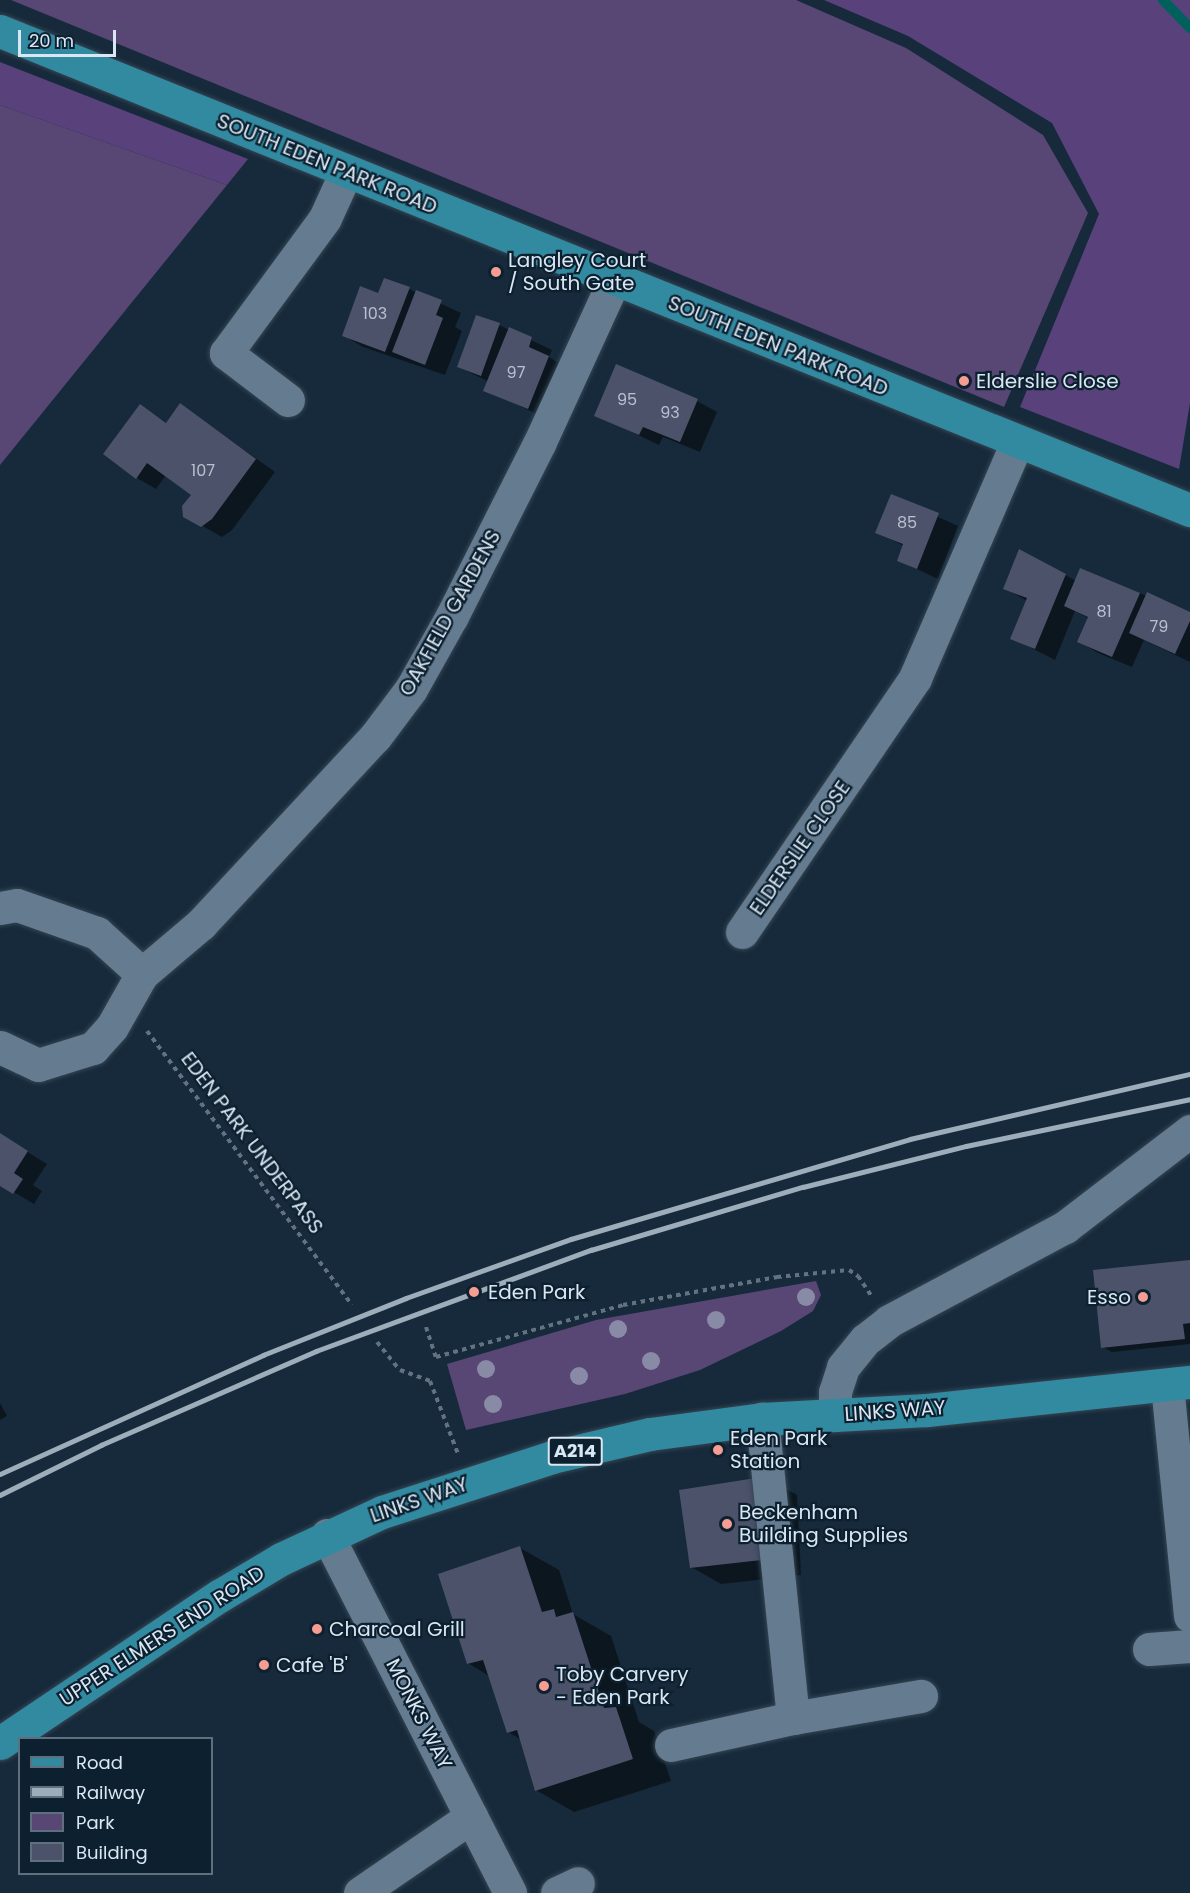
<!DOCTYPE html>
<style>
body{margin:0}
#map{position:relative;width:1190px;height:1893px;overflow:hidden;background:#162a3b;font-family:Poppins,sans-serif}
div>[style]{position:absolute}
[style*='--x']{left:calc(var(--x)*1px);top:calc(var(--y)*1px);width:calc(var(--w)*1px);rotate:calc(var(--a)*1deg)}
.green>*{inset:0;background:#584774}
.forest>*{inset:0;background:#59417c}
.shadow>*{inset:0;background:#0007}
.stream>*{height:10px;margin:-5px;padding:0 5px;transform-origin:5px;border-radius:5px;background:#00615c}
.building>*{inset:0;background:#4b526a}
.path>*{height:4px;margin-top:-2px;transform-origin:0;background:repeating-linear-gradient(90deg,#617281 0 4.5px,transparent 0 9px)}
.roads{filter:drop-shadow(0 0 2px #354553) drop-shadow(0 0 2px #354553)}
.minor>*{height:33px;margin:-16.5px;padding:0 16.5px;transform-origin:16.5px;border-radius:16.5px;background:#657c90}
.major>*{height:33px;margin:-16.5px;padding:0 16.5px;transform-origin:16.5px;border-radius:16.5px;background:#328aa1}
.rail>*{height:4.5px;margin:-2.25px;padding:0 2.25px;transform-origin:2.25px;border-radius:2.25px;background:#9dadb9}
.trees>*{width:18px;height:18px;margin:-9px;border-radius:50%;background:#888aa6}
.dots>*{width:16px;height:16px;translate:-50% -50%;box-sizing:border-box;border:3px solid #0c2030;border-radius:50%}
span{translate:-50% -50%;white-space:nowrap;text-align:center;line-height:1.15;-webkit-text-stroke:4.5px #0c2030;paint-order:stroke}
.number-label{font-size:16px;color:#b6c2d0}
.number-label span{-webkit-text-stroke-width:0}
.shield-label span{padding:2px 4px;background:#0c2030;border:2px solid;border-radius:4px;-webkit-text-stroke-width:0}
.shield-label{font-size:18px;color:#dae7f2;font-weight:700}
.street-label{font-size:20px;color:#dae7f2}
.poi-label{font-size:20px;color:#dae7f2}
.left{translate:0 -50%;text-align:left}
.right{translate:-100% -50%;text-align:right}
.legend{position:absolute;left:18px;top:1737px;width:195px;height:138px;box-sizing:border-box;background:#0c2030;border:2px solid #5e707e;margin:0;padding:8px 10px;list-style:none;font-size:18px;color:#dae7f2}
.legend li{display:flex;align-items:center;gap:12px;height:30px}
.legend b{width:30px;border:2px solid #5e707e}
.scale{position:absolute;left:18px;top:30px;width:98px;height:27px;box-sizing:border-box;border:3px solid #dae7f2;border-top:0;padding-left:8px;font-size:18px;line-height:21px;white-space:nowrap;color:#dae7f2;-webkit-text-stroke:4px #0c2030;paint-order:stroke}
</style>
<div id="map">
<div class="green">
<div style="clip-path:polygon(11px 0,796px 0,906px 48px,1043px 135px,1088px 213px,1004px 407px)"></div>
<div style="clip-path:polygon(0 105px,227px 185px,0 465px)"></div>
<div style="clip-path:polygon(816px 1281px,821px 1295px,813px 1311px,781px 1331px,700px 1370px,625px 1394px,466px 1430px,447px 1364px,596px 1320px)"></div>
</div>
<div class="forest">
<div style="clip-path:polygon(824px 0,1190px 0,1190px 403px,1179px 469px,1020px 407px,1099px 214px,1052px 123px,908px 36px)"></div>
<div style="clip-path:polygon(0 62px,248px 159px,227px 185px,0 105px)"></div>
</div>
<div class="shadow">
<div style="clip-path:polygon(409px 289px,461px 313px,455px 327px,462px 331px,445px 375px,363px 347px,343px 335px,379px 295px)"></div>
<div style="clip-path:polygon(499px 325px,552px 350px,549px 357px,568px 369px,548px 419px,485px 390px,489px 382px,459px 367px)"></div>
<div style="clip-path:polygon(697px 401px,717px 412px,700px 452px,663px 437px,659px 445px,596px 415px)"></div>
<div style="clip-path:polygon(181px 405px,275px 472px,232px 530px,222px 537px,185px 516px,193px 495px,166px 475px,156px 489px,137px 478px,141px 406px,167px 423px)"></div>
<div style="clip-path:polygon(892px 496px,958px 526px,938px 579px,898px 560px,904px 546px,877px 532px)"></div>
<div style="clip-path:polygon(1020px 550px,1076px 581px,1081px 570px,1190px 613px,1190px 662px,1144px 640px,1132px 667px,1098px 653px,1079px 641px,1088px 618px,1075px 611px,1055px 660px,1012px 638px,1027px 601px,1005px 588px)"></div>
<div style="clip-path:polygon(0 1135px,47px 1164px,33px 1185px,42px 1191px,34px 1204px,0 1184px)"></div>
<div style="clip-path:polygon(1190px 1261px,1190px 1344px,1112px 1352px,1103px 1347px)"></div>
<div style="clip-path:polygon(0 1403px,7px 1416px,0 1420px)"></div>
<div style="clip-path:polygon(767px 1478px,797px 1495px,801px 1575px,721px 1584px,691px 1567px)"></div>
<div style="clip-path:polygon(520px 1548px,559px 1570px,573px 1614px,611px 1636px,639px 1722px,654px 1731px,671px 1781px,574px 1812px,536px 1790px,522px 1740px,508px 1732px,489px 1676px,468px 1663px)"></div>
</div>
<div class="stream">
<div style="--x:1163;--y:0;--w:39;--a:46"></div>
</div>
<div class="building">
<div style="clip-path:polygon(384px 278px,410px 287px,385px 352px,342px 336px,360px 286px,378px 293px)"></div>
<div style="clip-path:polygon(416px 290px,442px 300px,436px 315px,443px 318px,425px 365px,392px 352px)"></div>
<div style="clip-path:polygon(476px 315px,500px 323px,481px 376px,457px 367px)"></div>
<div style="clip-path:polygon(509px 327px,532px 337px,529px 347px,549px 356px,528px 409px,483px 391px)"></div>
<div style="clip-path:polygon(616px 364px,698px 399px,680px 442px,643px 427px,639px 435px,594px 416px)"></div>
<div style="clip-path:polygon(180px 403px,256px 459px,212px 519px,201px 527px,183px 517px,182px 506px,191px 495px,147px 463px,136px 479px,103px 454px,140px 404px,166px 423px)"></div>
<div style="clip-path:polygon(891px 494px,939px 513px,917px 569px,897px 561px,903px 544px,875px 533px)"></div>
<div style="clip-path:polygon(1019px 549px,1066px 574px,1035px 649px,1010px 639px,1027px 598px,1003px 589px)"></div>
<div style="clip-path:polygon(1080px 568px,1140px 593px,1112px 657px,1077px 642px,1088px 617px,1064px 606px)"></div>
<div style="clip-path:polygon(1147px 592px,1190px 612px,1190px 621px,1175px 654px,1129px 633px)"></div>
<div style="clip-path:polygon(0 1133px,28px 1151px,14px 1173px,23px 1179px,13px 1194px,0 1186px)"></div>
<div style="clip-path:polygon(1190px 1260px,1190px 1323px,1183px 1324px,1185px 1339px,1101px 1348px,1093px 1270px)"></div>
<div style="clip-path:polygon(768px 1476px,771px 1559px,690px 1568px,679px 1490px)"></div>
<div style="clip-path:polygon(520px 1546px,542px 1612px,554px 1609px,556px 1617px,573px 1612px,604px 1708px,616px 1707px,633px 1759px,535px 1791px,517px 1730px,507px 1733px,483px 1660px,467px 1664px,438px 1574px)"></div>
</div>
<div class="path">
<div style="--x:147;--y:1031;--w:342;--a:53.2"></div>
<div style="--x:426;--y:1327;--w:32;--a:72"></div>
<div style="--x:436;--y:1357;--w:194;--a:-15.5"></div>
<div style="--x:623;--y:1305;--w:157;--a:-10.3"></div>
<div style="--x:777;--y:1277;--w:72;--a:-5.6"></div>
<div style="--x:849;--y:1270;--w:11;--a:34"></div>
<div style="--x:858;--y:1276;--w:23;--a:56"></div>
<div style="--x:377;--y:1342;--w:36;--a:51"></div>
<div style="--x:400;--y:1370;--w:32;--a:20"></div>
<div style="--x:430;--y:1381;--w:78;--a:69"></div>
</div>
<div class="roads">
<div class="minor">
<div style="--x:288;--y:400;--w:78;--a:-142.8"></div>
<div style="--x:226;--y:353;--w:167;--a:-53.7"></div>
<div style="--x:325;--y:218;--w:51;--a:-65.5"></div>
<div style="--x:0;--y:908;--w:17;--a:-10"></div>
<div style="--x:17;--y:905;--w:85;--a:19.3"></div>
<div style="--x:97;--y:933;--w:61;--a:42.3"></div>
<div style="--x:742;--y:932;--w:307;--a:-55.7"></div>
<div style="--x:915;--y:678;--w:257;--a:-66.6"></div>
<div style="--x:0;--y:1047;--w:42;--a:25.3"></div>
<div style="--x:38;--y:1065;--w:58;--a:-17.2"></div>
<div style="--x:93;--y:1048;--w:28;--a:-48"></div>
<div style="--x:112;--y:1027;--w:61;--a:-60.5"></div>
<div style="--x:142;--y:974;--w:77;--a:-40.3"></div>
<div style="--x:201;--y:924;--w:255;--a:-47.1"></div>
<div style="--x:375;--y:737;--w:60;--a:-53.1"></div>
<div style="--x:411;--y:689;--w:84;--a:-60.7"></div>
<div style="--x:452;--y:616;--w:193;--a:-63.2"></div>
<div style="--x:539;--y:444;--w:180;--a:-65.4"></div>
<div style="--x:1167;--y:1385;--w:232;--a:84.3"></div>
<div style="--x:835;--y:1415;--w:23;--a:-90"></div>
<div style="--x:835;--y:1392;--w:26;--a:-72"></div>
<div style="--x:843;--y:1367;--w:35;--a:-51"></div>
<div style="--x:865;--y:1340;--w:31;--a:-38"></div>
<div style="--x:889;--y:1321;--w:200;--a:-28.1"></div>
<div style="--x:1065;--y:1227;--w:158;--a:-37.5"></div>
<div style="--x:327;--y:1535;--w:402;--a:62.9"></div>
<div style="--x:1149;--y:1649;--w:41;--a:-4.2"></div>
<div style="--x:793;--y:1718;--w:130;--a:-9.8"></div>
<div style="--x:671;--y:1745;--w:125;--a:-12.5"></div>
<div style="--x:793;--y:1718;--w:301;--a:-95.9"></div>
<div style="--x:360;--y:1893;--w:135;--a:-34.4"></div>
<div style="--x:557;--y:1893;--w:23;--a:-25"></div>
</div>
<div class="major">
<div style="--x:0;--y:31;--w:1283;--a:21.93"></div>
<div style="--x:0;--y:1743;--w:264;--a:-33.9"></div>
<div style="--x:219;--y:1596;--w:72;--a:-30.8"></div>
<div style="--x:281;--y:1559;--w:111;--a:-25"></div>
<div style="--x:382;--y:1512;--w:179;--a:-17.9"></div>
<div style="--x:552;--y:1457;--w:101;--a:-13.2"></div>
<div style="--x:650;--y:1434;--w:113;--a:-7.6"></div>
<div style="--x:762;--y:1419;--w:165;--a:-3.1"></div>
<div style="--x:927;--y:1410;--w:264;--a:-6.1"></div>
</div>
</div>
<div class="rail">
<div style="--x:0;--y:1474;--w:289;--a:-24.3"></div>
<div style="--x:263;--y:1355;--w:154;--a:-21.7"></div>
<div style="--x:406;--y:1298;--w:175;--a:-19.7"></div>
<div style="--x:571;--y:1239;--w:353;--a:-16.4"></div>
<div style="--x:910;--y:1139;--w:287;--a:-13.1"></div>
<div style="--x:0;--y:1495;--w:113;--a:-26.3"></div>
<div style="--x:101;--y:1445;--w:235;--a:-23.6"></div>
<div style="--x:316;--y:1351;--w:293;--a:-20.2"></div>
<div style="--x:591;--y:1250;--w:221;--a:-16.6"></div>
<div style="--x:803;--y:1187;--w:168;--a:-14.1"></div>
<div style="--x:966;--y:1146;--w:229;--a:-11.8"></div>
</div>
<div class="trees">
<div style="left:806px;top:1297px"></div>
<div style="left:716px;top:1320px"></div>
<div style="left:618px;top:1329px"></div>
<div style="left:651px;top:1361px"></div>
<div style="left:486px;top:1369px"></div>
<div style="left:579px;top:1376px"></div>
<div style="left:493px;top:1404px"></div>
</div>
<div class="dots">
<div style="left:496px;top:272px;background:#f59c93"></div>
<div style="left:964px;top:381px;background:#f59c93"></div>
<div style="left:474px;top:1292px;background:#f59c93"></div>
<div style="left:1143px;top:1297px;background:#f59c93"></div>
<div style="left:718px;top:1450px;background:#f59c93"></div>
<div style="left:727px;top:1524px;background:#f59c93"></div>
<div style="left:317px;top:1629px;background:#f59c93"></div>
<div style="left:264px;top:1665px;background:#f59c93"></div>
<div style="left:544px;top:1686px;background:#f59c93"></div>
</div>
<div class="number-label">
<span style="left:375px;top:314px">103</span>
<span style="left:516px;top:373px">97</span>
<span style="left:627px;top:400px">95</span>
<span style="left:670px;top:413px">93</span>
<span style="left:203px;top:471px">107</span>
<span style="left:907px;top:523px">85</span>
<span style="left:1104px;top:612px">81</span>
<span style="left:1159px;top:627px">79</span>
</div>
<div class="shield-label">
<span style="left:575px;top:1451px">A214</span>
</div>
<div class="street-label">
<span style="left:327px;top:164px;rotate:22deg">SOUTH EDEN PARK ROAD</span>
<span style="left:778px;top:346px;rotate:22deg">SOUTH EDEN PARK ROAD</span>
<span style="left:450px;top:613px;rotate:-61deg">OAKFIELD GARDENS</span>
<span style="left:800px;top:848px;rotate:-55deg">ELDERSLIE CLOSE</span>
<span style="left:252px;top:1143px;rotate:53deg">EDEN PARK UNDERPASS</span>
<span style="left:895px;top:1411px;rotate:-4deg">LINKS WAY</span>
<span style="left:419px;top:1500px;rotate:-19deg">LINKS WAY</span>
<span style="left:162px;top:1636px;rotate:-33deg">UPPER ELMERS END ROAD</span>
<span style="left:419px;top:1714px;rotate:63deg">MONKS WAY</span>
</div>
<div class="poi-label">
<span class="left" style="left:508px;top:272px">Langley Court<br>/ South Gate</span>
<span class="left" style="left:976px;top:381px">Elderslie Close</span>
<span class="left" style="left:488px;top:1292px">Eden Park</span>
<span class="right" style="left:1131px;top:1297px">Esso</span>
<span class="left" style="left:730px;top:1450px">Eden Park<br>Station</span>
<span class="left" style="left:739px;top:1524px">Beckenham<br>Building Supplies</span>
<span class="left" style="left:329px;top:1629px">Charcoal Grill</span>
<span class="left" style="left:276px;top:1665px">Cafe 'B'</span>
<span class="left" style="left:556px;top:1686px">Toby Carvery<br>- Eden Park</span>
</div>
<ul class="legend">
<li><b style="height:8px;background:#328aa1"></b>Road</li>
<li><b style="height:8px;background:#9dadb9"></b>Railway</li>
<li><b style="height:16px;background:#584774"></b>Park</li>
<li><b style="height:16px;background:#4b526a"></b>Building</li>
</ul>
<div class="scale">20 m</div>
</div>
